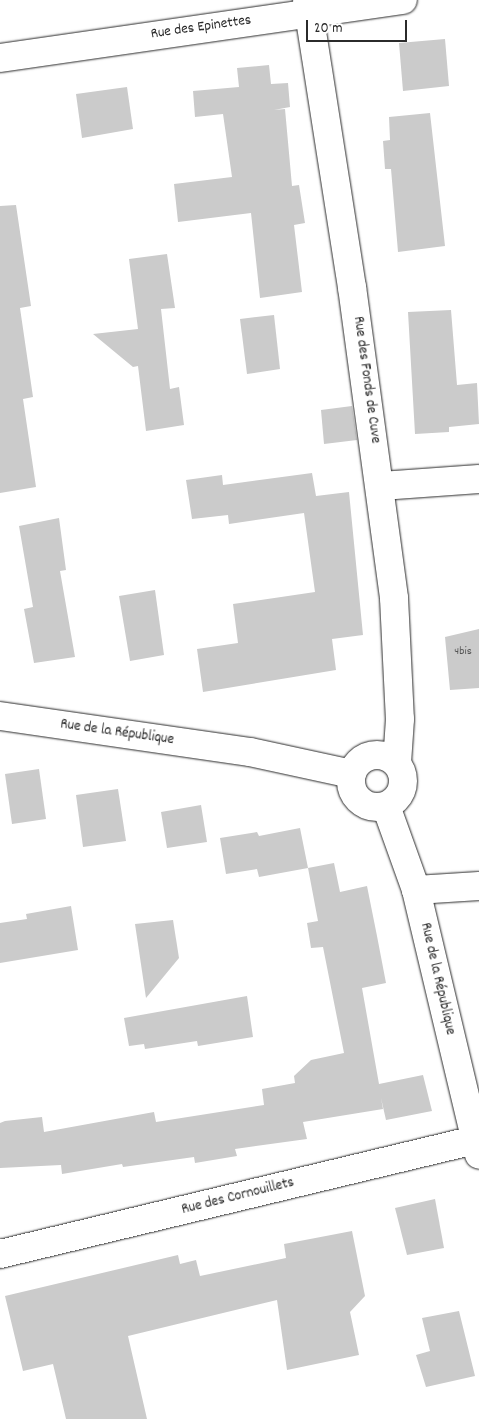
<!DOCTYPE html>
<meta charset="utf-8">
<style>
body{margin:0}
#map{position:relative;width:479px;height:1419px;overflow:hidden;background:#fff;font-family:Dekko,sans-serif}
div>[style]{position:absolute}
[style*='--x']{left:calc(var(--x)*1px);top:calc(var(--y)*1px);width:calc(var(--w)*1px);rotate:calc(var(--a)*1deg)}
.building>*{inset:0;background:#cbcbcb}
.roads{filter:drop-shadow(0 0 1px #2b2b2b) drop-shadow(0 0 1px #2b2b2b)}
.minor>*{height:28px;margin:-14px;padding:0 14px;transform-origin:14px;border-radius:14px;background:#fff}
.minor>.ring{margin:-14px;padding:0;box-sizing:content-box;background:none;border:28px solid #fff;border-radius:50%}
span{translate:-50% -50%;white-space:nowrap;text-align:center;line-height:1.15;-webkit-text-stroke:4px #fff;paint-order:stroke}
.number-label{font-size:12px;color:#535353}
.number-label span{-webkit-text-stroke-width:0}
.street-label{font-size:15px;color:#2b2b2b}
.scale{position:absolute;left:306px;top:20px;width:101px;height:22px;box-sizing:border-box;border:2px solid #2b2b2b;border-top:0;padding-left:6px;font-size:15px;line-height:18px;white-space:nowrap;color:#2b2b2b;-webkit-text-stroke:4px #fff;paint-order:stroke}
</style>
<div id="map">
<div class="building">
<div style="clip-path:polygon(445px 39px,449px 86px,403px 91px,399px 43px)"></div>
<div style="clip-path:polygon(269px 65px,271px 84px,288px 83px,290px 107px,274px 110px,285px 109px,292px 186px,299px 185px,305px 223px,294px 225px,302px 292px,260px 298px,251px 213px,178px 222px,174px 184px,232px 177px,223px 114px,195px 117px,193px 91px,239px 87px,237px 68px)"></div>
<div style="clip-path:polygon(127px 87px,133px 129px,82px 138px,76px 94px)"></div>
<div style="clip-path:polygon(430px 113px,445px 246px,398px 252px,391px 169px,385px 169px,383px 141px,390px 140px,389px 117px)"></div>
<div style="clip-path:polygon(16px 205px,31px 306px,20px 308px,33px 397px,23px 399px,36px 487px,0 493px,0 206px)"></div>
<div style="clip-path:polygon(167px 254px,175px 308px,161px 309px,170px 389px,179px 387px,184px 425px,146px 431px,138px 366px,133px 367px,93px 334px,138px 329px,129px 259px)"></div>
<div style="clip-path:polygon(451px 310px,457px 385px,477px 383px,479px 424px,449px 427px,449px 432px,415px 434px,408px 312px)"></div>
<div style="clip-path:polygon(274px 315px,280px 369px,247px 374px,240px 319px)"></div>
<div style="clip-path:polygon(352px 406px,357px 440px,324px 444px,321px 410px)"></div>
<div style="clip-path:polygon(312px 473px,316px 496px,349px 492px,363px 635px,332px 639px,336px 670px,203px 692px,197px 649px,238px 643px,233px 604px,315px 592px,304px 513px,229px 524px,228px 515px,192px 519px,186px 480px,222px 475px,223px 485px)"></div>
<div style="clip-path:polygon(59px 518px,66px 570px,60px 571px,75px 657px,34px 663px,24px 609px,33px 607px,19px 526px)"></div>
<div style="clip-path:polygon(155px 590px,164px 655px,130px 661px,119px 596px)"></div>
<div style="clip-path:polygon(479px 629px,479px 688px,450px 690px,445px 637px)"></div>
<div style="clip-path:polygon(39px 769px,46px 819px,12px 824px,5px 774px)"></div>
<div style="clip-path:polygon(118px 789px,126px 841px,83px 847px,76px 795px)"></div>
<div style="clip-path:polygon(201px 805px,207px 842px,167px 848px,161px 812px)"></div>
<div style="clip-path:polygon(300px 828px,308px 868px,259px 877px,257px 869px,226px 874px,220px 838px,257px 832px,259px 836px)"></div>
<div style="clip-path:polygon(334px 863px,340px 892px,367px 886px,377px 936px,386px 983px,362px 988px,379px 1084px,423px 1075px,432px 1111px,386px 1120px,381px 1098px,383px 1109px,303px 1122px,307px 1139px,235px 1149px,237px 1156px,195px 1163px,194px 1157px,123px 1167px,122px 1164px,62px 1174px,61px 1165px,0 1168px,0 1123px,5px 1121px,42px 1117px,44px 1132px,154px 1112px,156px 1122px,264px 1105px,262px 1089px,295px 1083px,294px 1076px,311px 1060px,344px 1053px,323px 947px,311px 948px,307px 923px,318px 921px,308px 868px)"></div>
<div style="clip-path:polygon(71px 906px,78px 950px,0 963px,0 923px,27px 919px,26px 914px)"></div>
<div style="clip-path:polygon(173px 920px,179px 958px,146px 998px,135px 924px)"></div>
<div style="clip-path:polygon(247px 996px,253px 1037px,198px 1046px,197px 1041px,145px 1049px,144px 1044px,129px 1046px,124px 1018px)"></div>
<div style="clip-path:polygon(435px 1199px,444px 1248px,407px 1255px,395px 1208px)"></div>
<div style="clip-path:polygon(352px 1231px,365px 1296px,350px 1312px,359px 1355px,287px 1370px,277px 1300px,128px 1336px,147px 1419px,66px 1419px,53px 1364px,23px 1371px,5px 1296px,178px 1255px,180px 1264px,196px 1260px,200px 1276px,286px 1258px,284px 1244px)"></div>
<div style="clip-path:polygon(459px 1311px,475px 1376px,426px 1387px,416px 1355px,430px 1351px,422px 1318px)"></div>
</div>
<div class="roads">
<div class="minor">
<div style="--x:307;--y:0;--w:291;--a:81.1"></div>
<div style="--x:352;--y:287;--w:314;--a:82.3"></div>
<div style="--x:394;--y:598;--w:121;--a:87.2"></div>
<div style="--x:400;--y:719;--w:44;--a:93.9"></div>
<div style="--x:0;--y:58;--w:407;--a:-8.2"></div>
<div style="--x:381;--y:486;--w:98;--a:-4.1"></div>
<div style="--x:0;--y:716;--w:253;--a:8.2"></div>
<div style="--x:250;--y:752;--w:104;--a:12.2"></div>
<div class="ring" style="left:351px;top:755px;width:24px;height:24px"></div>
<div style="--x:386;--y:806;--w:89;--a:70.3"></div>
<div style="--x:416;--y:890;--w:272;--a:76.6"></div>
<div style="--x:416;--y:890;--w:63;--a:-3.6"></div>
<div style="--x:0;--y:1254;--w:488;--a:-13.5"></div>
</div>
</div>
<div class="number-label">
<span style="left:463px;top:652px">4bis</span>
</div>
<div class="street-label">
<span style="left:201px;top:28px;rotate:-8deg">Rue des Epinettes</span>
<span style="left:366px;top:380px;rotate:82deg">Rue des Fonds de Cuve</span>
<span style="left:117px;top:733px;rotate:8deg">Rue de la République</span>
<span style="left:437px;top:979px;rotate:77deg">Rue de la République</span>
<span style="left:238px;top:1197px;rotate:-14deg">Rue des Cornouillets</span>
</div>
<div class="scale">20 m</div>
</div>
